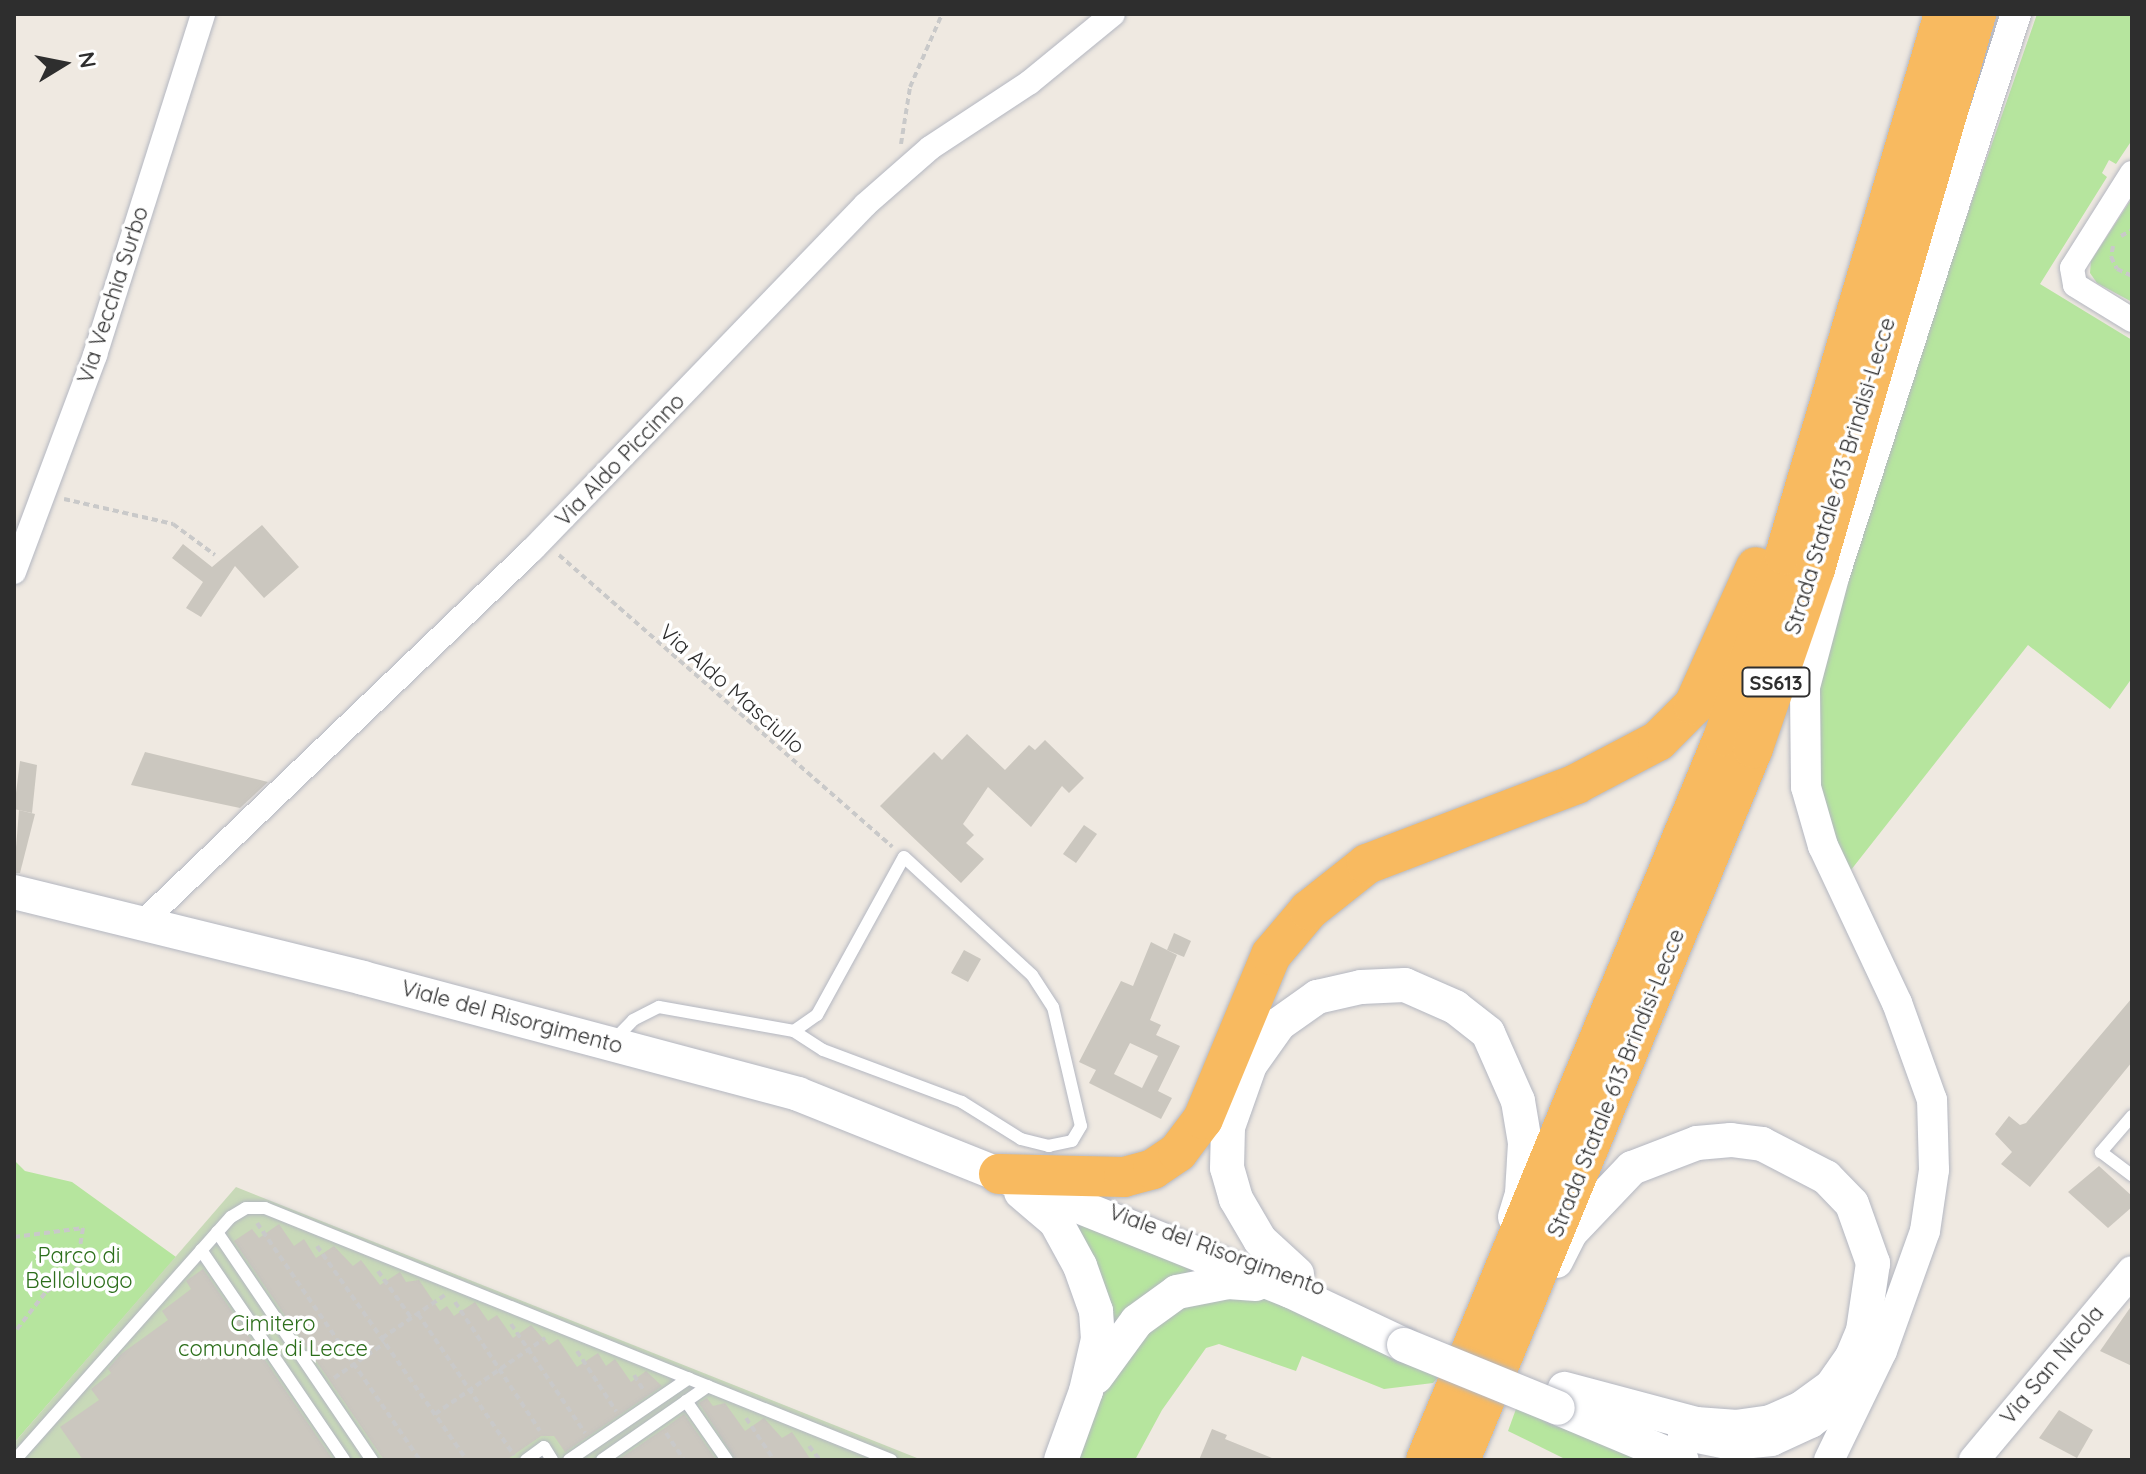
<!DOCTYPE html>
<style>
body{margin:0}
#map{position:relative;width:2146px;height:1474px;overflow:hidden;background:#efe9e1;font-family:Quicksand,sans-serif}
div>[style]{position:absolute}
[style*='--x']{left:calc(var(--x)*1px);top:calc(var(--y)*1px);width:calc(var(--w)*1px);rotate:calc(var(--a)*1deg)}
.green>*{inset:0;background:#b6e59e}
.cemetery>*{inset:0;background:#c8d9b8}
.building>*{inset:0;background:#cbc7bf}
.path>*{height:4px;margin-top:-2px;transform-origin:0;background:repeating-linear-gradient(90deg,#c9c9c9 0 6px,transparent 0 10px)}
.roads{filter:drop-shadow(0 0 2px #b4b7c1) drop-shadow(0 0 2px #b4b7c1)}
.service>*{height:12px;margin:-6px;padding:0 6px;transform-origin:6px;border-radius:6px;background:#fff}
.minor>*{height:24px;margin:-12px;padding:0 12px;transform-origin:12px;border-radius:12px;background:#fff}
.tertiary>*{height:30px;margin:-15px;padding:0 15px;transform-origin:15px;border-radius:15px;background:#fff}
.secondary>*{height:34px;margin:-17px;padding:0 17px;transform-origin:17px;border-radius:17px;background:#fff}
.trunk>*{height:40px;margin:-20px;padding:0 20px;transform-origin:20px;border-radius:20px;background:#f8ba60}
.bridges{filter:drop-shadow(0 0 2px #b4b7c1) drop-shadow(0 0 2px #b4b7c1)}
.secondary-bridge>*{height:34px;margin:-17px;padding:0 17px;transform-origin:17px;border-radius:17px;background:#fff}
span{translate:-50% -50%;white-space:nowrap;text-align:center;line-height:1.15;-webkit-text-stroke:7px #fff;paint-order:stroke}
.shield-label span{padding:2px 6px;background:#fff;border:2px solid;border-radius:6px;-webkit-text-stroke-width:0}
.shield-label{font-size:20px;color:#2e2e2e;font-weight:700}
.street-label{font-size:22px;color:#2e2e2e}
.park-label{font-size:22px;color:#2c6e1b}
.frame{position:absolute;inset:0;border:16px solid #2e2e2e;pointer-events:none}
.north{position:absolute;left:24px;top:24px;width:80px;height:80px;-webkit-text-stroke:6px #fff;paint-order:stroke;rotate:80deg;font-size:22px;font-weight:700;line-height:32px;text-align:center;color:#2e2e2e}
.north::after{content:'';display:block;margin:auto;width:28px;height:36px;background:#2e2e2e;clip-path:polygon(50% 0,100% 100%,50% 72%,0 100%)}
</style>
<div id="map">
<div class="green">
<div style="clip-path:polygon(2037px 14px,2132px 14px,2132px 140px,2116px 164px,2109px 160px,2102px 173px,2107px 177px,2040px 284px,2132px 340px,2132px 678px,2110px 709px,2028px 645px,1847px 875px,1816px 774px,1820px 678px,1897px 417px)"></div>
<div style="clip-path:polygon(2132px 198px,2132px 302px,2097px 283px,2090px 273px,2091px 261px)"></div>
<div style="clip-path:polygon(14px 1160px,25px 1171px,72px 1182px,176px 1257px,14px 1443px)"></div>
<div style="clip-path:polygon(1070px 1219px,1205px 1271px,1109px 1340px)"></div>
<div style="clip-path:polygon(1264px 1296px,1446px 1369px,1433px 1383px,1384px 1389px,1302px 1356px,1296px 1371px,1219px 1344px,1206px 1348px,1162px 1410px,1135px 1460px,1077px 1460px,1110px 1376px,1129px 1344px,1178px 1303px)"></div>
<div style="clip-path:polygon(1520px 1398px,1671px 1460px,1567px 1460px,1508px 1431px)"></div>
</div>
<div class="cemetery">
<div style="clip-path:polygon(236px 1187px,917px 1458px,14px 1460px,14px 1443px)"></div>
</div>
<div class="building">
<div style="clip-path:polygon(262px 525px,299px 567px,264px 598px,235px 566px,201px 617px,186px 608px,203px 582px,172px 558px,183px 544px,212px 567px)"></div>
<div style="clip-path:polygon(967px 734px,1005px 770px,1029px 745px,1035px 750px,1045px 740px,1084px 778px,1069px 793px,1062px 786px,1031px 827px,988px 787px,963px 824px,974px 835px,966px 843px,984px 859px,961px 883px,880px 806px,934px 752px,942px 760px)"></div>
<div style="clip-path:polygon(145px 752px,268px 782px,240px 808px,131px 785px)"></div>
<div style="clip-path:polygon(20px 761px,37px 765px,32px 813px,14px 809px)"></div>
<div style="clip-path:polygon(19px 810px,35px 814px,20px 873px,14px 873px)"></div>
<div style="clip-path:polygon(1084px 825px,1097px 834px,1076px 863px,1063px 854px)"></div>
<div style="clip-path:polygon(1174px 933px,1191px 941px,1184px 957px,1167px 950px)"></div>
<div style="clip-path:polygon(evenodd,1151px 942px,1177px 955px,1150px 1020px,1161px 1025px,1156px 1035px,1180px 1046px,1158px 1091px,1172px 1098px,1161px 1119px,1089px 1083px,1096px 1070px,1079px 1062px,1121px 981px,1133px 986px,1151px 942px,1130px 1043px,1158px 1056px,1142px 1088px,1114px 1074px,1130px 1043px)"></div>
<div style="clip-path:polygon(964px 950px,981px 959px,968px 982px,951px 973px)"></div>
<div style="clip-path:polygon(2132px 998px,2132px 1062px,2030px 1187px,2001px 1164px,2012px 1152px,1995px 1134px,2009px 1116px,2020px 1125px,2026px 1123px)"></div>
<div style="clip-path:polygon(2099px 1166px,2132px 1196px,2132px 1207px,2108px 1228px,2068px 1192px)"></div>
<div style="clip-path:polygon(279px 1224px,294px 1246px,304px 1239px,316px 1258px,334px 1246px,353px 1266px,361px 1260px,380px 1285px,400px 1272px,406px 1282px,419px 1280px,440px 1311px,447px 1306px,454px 1316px,475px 1302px,488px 1321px,497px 1315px,513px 1338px,531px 1325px,549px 1345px,558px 1339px,577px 1367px,598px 1353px,606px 1366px,615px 1359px,631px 1382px,646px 1371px,662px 1386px,565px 1452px,554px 1436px,541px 1436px,506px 1460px,384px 1460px,234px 1241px,252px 1229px,259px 1238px)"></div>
<div style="clip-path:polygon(203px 1269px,333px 1460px,83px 1460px,60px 1427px,99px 1400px,91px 1389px,111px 1373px,108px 1369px,121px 1354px,168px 1320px,162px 1311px,191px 1289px,186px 1281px)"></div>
<div style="clip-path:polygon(2132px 1305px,2132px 1366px,2100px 1351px)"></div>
<div style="clip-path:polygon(707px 1398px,713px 1406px,725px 1403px,745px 1431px,764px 1418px,782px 1438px,792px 1432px,811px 1460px,736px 1460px,699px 1403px)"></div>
<div style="clip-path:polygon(2059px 1410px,2093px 1430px,2077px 1458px,2039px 1438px)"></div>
<div style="clip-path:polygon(684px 1414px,716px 1460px,618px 1460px,669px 1425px)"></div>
<div style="clip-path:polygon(1212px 1429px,1227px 1435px,1225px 1439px,1277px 1460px,1199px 1460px)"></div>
</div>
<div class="path">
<div style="--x:901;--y:144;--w:58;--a:-81"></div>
<div style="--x:910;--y:87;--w:80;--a:-66.3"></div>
<div style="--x:2121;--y:236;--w:13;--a:-29"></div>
<div style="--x:2113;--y:246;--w:11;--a:100"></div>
<div style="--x:2111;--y:257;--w:13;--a:63"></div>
<div style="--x:2117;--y:269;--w:17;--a:25"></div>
<div style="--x:64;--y:499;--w:112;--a:12.9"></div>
<div style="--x:173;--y:524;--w:52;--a:36.4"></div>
<div style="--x:559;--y:555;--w:443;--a:41.2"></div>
<div style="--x:257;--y:1223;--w:288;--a:55.5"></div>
<div style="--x:14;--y:1237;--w:70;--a:-7.4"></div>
<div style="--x:83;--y:1228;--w:44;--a:99.2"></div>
<div style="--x:76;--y:1271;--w:38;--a:145"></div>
<div style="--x:45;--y:1293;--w:51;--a:127.8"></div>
<div style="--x:317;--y:1246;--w:261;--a:55"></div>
<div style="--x:378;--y:1271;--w:59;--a:54.7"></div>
<div style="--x:455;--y:1302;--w:154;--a:56.6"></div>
<div style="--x:418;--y:1314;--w:171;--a:55.8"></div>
<div style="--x:511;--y:1324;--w:132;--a:55.8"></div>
<div style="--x:382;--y:1338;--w:76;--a:-34.3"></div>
<div style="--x:577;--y:1351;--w:72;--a:57"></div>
<div style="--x:634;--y:1375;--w:19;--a:58"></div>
<div style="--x:334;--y:1378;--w:62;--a:-34.5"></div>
<div style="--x:435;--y:1414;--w:134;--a:-34.6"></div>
<div style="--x:746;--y:1418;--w:50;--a:56.3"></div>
<div style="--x:666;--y:1433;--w:32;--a:56"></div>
<div style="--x:809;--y:1446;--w:18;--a:52"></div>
</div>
<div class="roads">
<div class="service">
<div style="--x:613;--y:1041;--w:29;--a:-46"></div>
<div style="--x:633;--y:1020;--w:29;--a:-27"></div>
<div style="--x:659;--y:1007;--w:137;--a:10.1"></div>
<div style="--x:794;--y:1031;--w:28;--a:-35"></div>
<div style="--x:817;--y:1015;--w:180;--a:-61.2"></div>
<div style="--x:904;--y:857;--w:174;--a:42.7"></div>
<div style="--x:1032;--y:975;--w:38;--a:57"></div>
<div style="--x:1053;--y:1007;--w:122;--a:76.8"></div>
<div style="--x:1081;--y:1126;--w:17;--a:121"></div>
<div style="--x:1072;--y:1141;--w:24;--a:168"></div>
<div style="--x:1049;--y:1146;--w:29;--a:-166"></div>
<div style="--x:1021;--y:1139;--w:70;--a:-147.9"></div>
<div style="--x:962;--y:1102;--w:148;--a:-159.5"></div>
<div style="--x:823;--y:1050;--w:35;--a:-147"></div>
<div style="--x:2132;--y:1116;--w:48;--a:130.7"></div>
<div style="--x:2101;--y:1152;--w:39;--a:37"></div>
<div style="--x:217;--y:1232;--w:276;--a:55.8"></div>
<div style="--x:201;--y:1250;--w:254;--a:55.7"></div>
<div style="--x:686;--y:1401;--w:72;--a:55.2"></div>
<div style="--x:15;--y:1460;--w:325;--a:-48.4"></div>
<div style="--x:231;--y:1217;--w:17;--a:-31"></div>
<div style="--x:246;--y:1208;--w:19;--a:0"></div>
<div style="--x:265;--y:1208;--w:675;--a:21.93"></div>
<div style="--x:526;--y:1460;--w:22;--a:-36"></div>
<div style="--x:544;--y:1447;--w:15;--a:58"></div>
<div style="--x:569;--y:1460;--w:145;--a:-34.3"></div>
<div style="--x:602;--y:1460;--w:129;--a:-34.9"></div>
</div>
<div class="minor">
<div style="--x:2132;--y:173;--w:112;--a:122.3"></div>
<div style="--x:2072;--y:268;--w:17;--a:80"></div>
<div style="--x:2075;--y:285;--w:67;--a:31.6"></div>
<div style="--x:14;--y:572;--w:232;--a:-69.5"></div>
<div style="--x:95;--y:355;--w:358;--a:-72.4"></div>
<div style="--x:141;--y:924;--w:541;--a:-43.73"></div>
<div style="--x:532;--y:550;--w:479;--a:-46"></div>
<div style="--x:865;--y:205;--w:86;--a:-41.2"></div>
<div style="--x:930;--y:148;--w:120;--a:-33.4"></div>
<div style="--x:1030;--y:82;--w:107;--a:-39.3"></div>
</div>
<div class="tertiary">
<div style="--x:1683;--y:1435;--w:50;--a:11.5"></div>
<div style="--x:1732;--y:1445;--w:40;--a:-5.7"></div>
<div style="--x:1772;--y:1441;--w:43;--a:-24.8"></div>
<div style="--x:1811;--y:1423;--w:59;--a:-36.7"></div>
<div style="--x:1829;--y:1460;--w:121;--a:-64.1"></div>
<div style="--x:1882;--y:1351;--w:127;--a:-70.3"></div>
<div style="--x:1925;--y:1231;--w:62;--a:-81.6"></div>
<div style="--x:1934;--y:1170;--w:70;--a:-91.6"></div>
<div style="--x:1932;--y:1100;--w:103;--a:-109.8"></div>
<div style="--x:1897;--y:1003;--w:174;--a:-115.2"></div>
<div style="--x:1823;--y:846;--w:61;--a:-106.1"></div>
<div style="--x:1806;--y:787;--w:100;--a:-90.6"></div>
<div style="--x:1805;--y:687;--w:114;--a:-75.2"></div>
<div style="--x:1834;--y:577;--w:592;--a:-72.09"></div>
<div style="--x:1974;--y:1460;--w:246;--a:-50.1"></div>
</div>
<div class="secondary">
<div style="--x:14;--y:892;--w:359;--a:13.8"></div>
<div style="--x:363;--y:978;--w:450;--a:14.9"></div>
<div style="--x:798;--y:1094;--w:530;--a:21.82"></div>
<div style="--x:1290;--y:1291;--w:126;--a:25.3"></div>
<div style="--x:1021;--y:1192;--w:46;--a:40.6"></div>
<div style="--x:1056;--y:1222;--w:50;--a:61.4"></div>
<div style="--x:1080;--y:1266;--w:48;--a:70.4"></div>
<div style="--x:1096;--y:1311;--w:28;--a:86"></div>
<div style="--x:1098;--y:1339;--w:53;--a:103"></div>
<div style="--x:1086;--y:1391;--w:73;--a:109.9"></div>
<div style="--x:1556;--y:1261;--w:31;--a:-63"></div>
<div style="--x:1570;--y:1233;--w:90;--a:-46.4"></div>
<div style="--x:1632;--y:1168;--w:70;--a:-21"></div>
<div style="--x:1697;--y:1143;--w:34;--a:-5"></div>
<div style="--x:1731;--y:1140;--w:31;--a:7"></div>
<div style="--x:1762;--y:1144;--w:72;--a:27.3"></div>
<div style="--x:1826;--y:1177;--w:37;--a:46"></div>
<div style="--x:1852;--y:1204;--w:63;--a:70.4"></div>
<div style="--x:1873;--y:1263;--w:69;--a:98.4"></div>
<div style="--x:1863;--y:1331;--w:28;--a:113"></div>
<div style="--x:1852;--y:1357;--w:35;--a:125"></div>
<div style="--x:1832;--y:1386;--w:37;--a:144"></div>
<div style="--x:1802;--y:1408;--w:34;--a:156"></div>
<div style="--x:1771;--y:1422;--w:34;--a:172"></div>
<div style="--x:1737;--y:1427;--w:41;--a:-175.8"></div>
<div style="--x:1696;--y:1424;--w:136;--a:-165"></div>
<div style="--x:1297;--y:1274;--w:50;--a:-137.4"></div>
<div style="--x:1260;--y:1240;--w:48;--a:-120.3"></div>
<div style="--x:1236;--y:1199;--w:32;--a:-106"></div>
<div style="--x:1227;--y:1168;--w:41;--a:-88.6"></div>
<div style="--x:1228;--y:1127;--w:66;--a:-70.5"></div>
<div style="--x:1250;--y:1065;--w:50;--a:-54.7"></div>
<div style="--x:1279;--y:1024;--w:47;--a:-35.4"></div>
<div style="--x:1317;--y:997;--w:45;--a:-12.8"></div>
<div style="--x:1361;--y:987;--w:44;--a:-2.6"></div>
<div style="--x:1405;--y:985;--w:55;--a:23.7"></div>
<div style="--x:1455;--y:1007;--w:42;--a:38.2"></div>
<div style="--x:1488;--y:1033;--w:74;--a:66.2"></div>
<div style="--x:1518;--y:1101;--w:43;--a:80.5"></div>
<div style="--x:1525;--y:1143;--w:51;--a:93.4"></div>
<div style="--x:1522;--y:1194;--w:24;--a:107"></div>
<div style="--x:1096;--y:1377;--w:69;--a:-53.8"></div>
<div style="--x:1137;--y:1321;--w:49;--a:-35.9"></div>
<div style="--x:1177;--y:1292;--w:52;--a:-11.1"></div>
<div style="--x:1228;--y:1282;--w:28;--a:4"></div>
<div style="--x:1558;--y:1408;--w:134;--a:22.8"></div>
</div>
<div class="trunk">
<div style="--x:999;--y:1174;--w:125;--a:1.4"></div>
<div style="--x:1124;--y:1177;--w:30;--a:-15"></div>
<div style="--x:1153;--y:1169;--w:30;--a:-34"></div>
<div style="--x:1178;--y:1152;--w:41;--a:-52.9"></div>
<div style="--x:1203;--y:1119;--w:178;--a:-67.5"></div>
<div style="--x:1271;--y:955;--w:59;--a:-49.8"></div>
<div style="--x:1309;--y:910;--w:74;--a:-38.4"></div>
<div style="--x:1367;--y:864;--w:224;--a:-20.9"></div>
<div style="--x:1576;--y:784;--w:93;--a:-27.7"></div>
<div style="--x:1658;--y:741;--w:51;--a:-45"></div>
<div style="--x:1694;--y:705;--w:151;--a:-65.8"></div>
<div style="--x:1426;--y:1460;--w:783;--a:-67.63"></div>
<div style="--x:1724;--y:736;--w:191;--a:-71.4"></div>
<div style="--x:1785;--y:555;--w:564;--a:-73.62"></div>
<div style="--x:1460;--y:1460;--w:770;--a:-67.63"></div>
<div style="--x:1753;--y:748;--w:189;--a:-70.9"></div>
<div style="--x:1815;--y:569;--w:578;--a:-73.82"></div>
</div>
</div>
<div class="bridges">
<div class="secondary-bridge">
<div style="--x:1404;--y:1345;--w:166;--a:22.2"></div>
</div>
</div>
<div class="shield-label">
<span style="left:1776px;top:682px">SS613</span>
</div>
<div class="street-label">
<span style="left:113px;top:295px;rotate:-72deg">Via Vecchia Surbo</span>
<span style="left:620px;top:460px;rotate:-46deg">Via Aldo Piccinno</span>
<span style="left:1840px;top:476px;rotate:-73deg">Strada Statale 613 Brindisi-Lecce</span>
<span style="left:732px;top:689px;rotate:41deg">Via Aldo Masciullo</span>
<span style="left:512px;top:1017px;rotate:15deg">Viale del Risorgimento</span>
<span style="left:1616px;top:1083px;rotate:-68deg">Strada Statale 613 Brindisi-Lecce</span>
<span style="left:1217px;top:1250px;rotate:20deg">Viale del Risorgimento</span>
<span style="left:2052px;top:1365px;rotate:-50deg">Via San Nicola</span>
</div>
<div class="park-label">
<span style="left:79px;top:1268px">Parco di<br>Belloluogo</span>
<span style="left:273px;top:1336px">Cimitero<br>comunale di Lecce</span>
</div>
<div class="frame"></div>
<div class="north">N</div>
</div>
